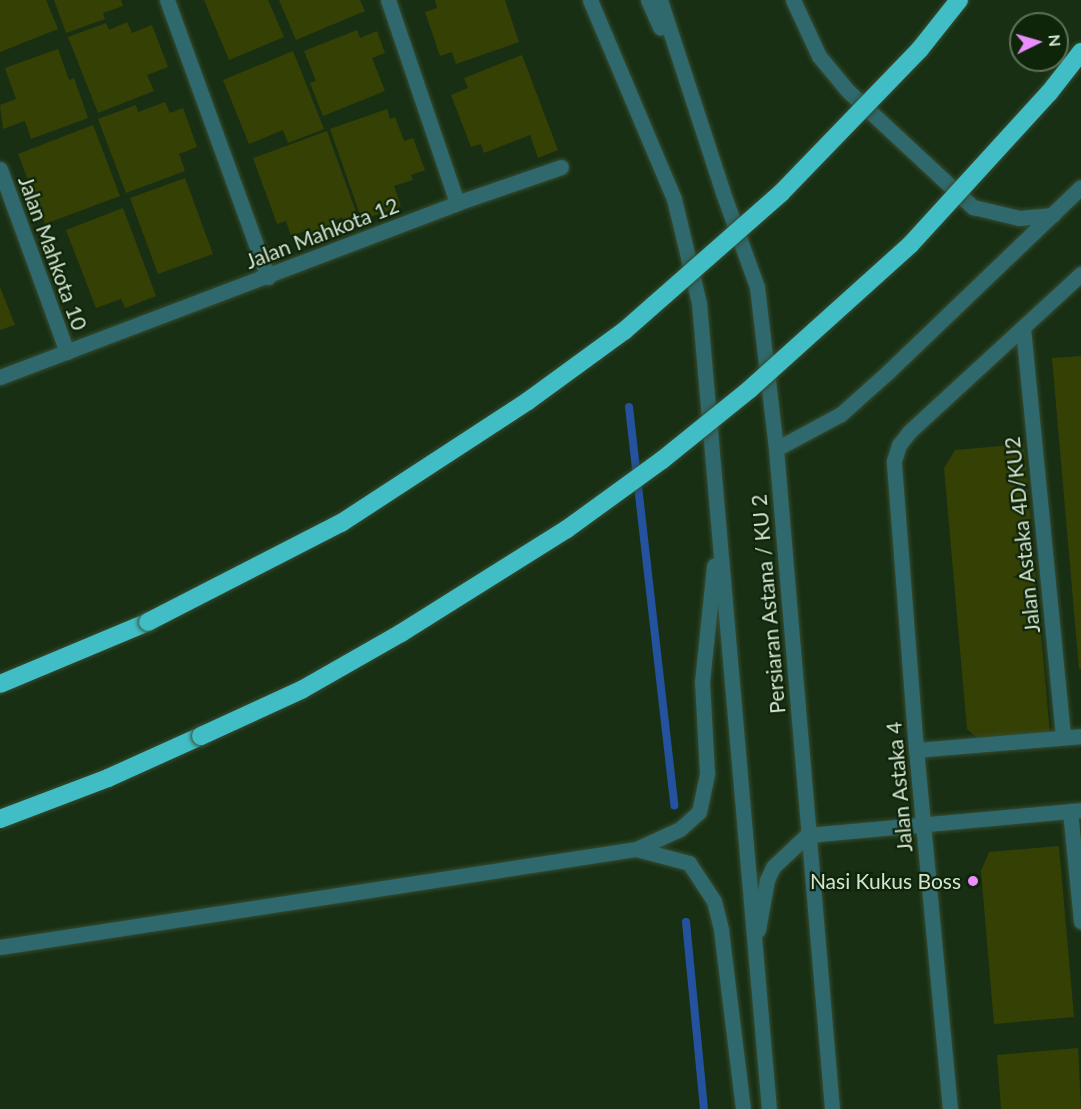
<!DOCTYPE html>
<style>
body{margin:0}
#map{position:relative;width:1081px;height:1109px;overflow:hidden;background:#182f13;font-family:Lato,sans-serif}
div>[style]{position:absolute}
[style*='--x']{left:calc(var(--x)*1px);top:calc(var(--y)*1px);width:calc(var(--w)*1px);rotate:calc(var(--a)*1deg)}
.stream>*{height:8px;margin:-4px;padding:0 4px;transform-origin:4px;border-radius:4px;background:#25529f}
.building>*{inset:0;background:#354004}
.roads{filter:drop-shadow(0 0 2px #364c32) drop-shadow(0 0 2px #364c32)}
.minor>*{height:15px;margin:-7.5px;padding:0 7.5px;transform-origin:7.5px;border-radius:7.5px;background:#2f696d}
.highway>*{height:18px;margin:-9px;padding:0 9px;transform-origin:9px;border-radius:9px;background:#41bec5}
.bridges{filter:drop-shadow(0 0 2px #364c32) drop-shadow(0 0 2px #364c32)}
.highway-bridge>*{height:18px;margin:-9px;padding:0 9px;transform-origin:9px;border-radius:9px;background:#41bec5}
.dots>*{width:16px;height:16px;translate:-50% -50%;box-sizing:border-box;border:3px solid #0e250a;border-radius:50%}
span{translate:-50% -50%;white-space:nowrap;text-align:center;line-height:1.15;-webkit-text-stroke:4.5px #0e250a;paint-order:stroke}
.street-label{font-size:21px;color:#d5e3d2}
.poi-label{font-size:21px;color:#d5e3d2}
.right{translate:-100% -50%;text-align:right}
.north{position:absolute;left:1009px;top:12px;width:60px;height:60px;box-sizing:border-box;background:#0e250a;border:2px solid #5e715a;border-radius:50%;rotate:85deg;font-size:16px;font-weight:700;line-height:24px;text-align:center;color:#d5e3d2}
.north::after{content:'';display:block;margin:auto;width:21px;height:27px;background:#ea8dfd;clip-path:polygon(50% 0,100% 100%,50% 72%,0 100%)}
</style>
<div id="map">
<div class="stream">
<div style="--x:629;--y:407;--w:401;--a:83.5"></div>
<div style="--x:686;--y:922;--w:188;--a:84.5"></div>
</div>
<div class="building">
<div style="clip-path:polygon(0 0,46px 0,58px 29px,0 52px)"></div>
<div style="clip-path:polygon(54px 0,121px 0,123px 6px,103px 13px,105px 19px,66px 33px)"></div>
<div style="clip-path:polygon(204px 0,268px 0,284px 37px,229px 60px)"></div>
<div style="clip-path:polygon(279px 0,360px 0,365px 11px,296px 40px)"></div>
<div style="clip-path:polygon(435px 0,505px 0,519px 42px,456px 64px,452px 52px,440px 56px,425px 12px,437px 8px)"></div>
<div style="clip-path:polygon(127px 22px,132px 33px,152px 25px,168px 67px,147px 75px,154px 91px,98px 113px,68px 37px,106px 23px,109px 30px)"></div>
<div style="clip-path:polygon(357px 30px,360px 38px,377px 31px,385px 53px,372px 58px,385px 91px,323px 116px,310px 83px,316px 81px,304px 51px)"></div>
<div style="clip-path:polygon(58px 49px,69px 80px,74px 78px,88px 118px,31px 139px,25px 121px,3px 129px,0 105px,16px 99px,5px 68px)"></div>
<div style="clip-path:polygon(293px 51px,324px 129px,288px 143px,283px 130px,249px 144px,223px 80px)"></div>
<div style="clip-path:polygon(522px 55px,558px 150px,538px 158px,530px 135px,484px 153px,481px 144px,471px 147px,451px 95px,468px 88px,464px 78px)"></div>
<div style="clip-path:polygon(165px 102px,170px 113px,183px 108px,197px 147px,179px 154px,185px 171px,126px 193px,98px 119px,136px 105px,138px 112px)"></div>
<div style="clip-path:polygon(387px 109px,390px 119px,395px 117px,404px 141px,413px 138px,425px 170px,411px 175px,413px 180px,394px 186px,401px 206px,362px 220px,330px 129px)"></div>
<div style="clip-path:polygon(93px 125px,120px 196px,45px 224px,18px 154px)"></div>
<div style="clip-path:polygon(327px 131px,361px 226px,347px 231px,342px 217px,335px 220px,341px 236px,316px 245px,310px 229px,291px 236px,286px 221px,277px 224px,253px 158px)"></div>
<div style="clip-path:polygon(185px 178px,213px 254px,158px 274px,130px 198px)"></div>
<div style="clip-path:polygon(123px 208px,156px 296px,125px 308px,121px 299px,96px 308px,66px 230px)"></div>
<div style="clip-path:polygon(0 287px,15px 325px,0 330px)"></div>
<div style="clip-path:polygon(1081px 356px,1081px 669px,1079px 669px,1052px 358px)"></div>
<div style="clip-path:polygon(1024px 444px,1050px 734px,979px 740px,967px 729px,944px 468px,955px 450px)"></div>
<div style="clip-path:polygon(1059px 846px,1074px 1017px,994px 1024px,981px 871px,989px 852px)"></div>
<div style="clip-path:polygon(1078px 1048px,1081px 1109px,1001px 1109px,997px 1055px)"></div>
</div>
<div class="roads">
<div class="minor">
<div style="--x:167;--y:0;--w:295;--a:70"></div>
<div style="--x:388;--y:0;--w:214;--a:71.2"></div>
<div style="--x:590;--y:0;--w:216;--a:67.1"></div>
<div style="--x:674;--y:199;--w:107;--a:76.5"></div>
<div style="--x:699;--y:303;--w:809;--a:85.04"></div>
<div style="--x:648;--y:0;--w:30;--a:66"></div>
<div style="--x:660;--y:0;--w:203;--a:71.9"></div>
<div style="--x:723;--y:193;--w:100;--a:70.1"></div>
<div style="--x:757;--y:287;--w:163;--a:83.3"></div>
<div style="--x:776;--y:449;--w:662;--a:85.15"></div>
<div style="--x:793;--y:0;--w:62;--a:65.1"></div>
<div style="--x:819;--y:56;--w:45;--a:50.4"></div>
<div style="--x:848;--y:91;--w:171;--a:42.9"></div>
<div style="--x:973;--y:207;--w:47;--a:13.4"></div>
<div style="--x:1019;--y:218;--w:34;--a:-5"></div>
<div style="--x:0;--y:169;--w:195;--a:69.9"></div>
<div style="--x:1023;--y:328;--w:411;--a:84.4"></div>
<div style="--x:0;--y:377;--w:489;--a:-20.8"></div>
<div style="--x:457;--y:203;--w:110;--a:-19.1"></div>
<div style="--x:776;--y:449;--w:74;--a:-28.3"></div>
<div style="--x:841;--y:414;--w:63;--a:-41.8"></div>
<div style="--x:888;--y:372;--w:267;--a:-43.8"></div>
<div style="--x:916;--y:750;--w:166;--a:-4.8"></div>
<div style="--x:1070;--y:811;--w:111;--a:84.3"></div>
<div style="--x:636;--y:849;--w:55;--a:14.8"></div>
<div style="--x:689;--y:863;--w:45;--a:56.7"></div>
<div style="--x:714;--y:901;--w:30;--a:76"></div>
<div style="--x:721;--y:930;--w:180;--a:83"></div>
<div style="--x:758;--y:930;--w:51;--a:-79.8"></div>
<div style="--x:767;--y:880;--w:14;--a:-65"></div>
<div style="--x:773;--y:867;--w:47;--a:-43.3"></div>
<div style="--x:807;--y:835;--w:275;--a:-5.2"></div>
<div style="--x:0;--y:947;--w:644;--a:-8.76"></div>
<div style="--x:636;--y:849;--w:48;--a:-24.4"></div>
<div style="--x:680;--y:829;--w:25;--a:-42"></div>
<div style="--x:699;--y:812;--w:40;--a:-78"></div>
<div style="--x:707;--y:773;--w:91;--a:-93.1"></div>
<div style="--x:702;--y:682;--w:117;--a:-84.1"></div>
<div style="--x:950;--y:1109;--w:361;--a:-95.4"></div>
<div style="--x:916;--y:750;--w:290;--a:-94.4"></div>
<div style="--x:894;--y:461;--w:17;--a:-73"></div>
<div style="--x:899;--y:445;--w:16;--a:-52"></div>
<div style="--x:909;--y:432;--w:234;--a:-42.6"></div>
</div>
<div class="highway">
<div style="--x:0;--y:684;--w:160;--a:-22.7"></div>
<div style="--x:0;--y:819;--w:116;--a:-20.8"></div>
<div style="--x:108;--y:778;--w:102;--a:-24.3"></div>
</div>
</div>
<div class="bridges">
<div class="highway-bridge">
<div style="--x:148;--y:622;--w:217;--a:-27.2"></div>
<div style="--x:341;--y:523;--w:223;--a:-33.1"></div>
<div style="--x:528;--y:401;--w:119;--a:-36.1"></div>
<div style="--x:624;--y:331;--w:209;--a:-41.3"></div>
<div style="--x:781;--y:193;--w:200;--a:-46"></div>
<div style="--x:920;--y:49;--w:63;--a:-51.5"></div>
<div style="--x:201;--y:736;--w:112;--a:-24.7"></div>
<div style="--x:303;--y:689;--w:113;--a:-29.7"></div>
<div style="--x:401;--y:633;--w:196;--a:-32.1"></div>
<div style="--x:567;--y:529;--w:117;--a:-36"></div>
<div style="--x:662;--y:460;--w:113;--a:-38.9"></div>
<div style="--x:750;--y:389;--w:215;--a:-42"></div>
<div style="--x:910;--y:245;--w:206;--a:-47.6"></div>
<div style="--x:1049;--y:93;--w:52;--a:-52"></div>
</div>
</div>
<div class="dots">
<div style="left:973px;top:881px;background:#ea8dfd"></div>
</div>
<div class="street-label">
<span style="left:322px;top:233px;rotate:-21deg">Jalan Mahkota 12</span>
<span style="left:53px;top:253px;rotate:70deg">Jalan Mahkota 10</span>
<span style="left:1022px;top:535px;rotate:-96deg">Jalan Astaka 4D/KU2</span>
<span style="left:768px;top:604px;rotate:-95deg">Persiaran Astana / KU 2</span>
<span style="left:899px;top:787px;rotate:-95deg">Jalan Astaka 4</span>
</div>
<div class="poi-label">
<span class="right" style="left:961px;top:881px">Nasi Kukus Boss</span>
</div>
<div class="north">N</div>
</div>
